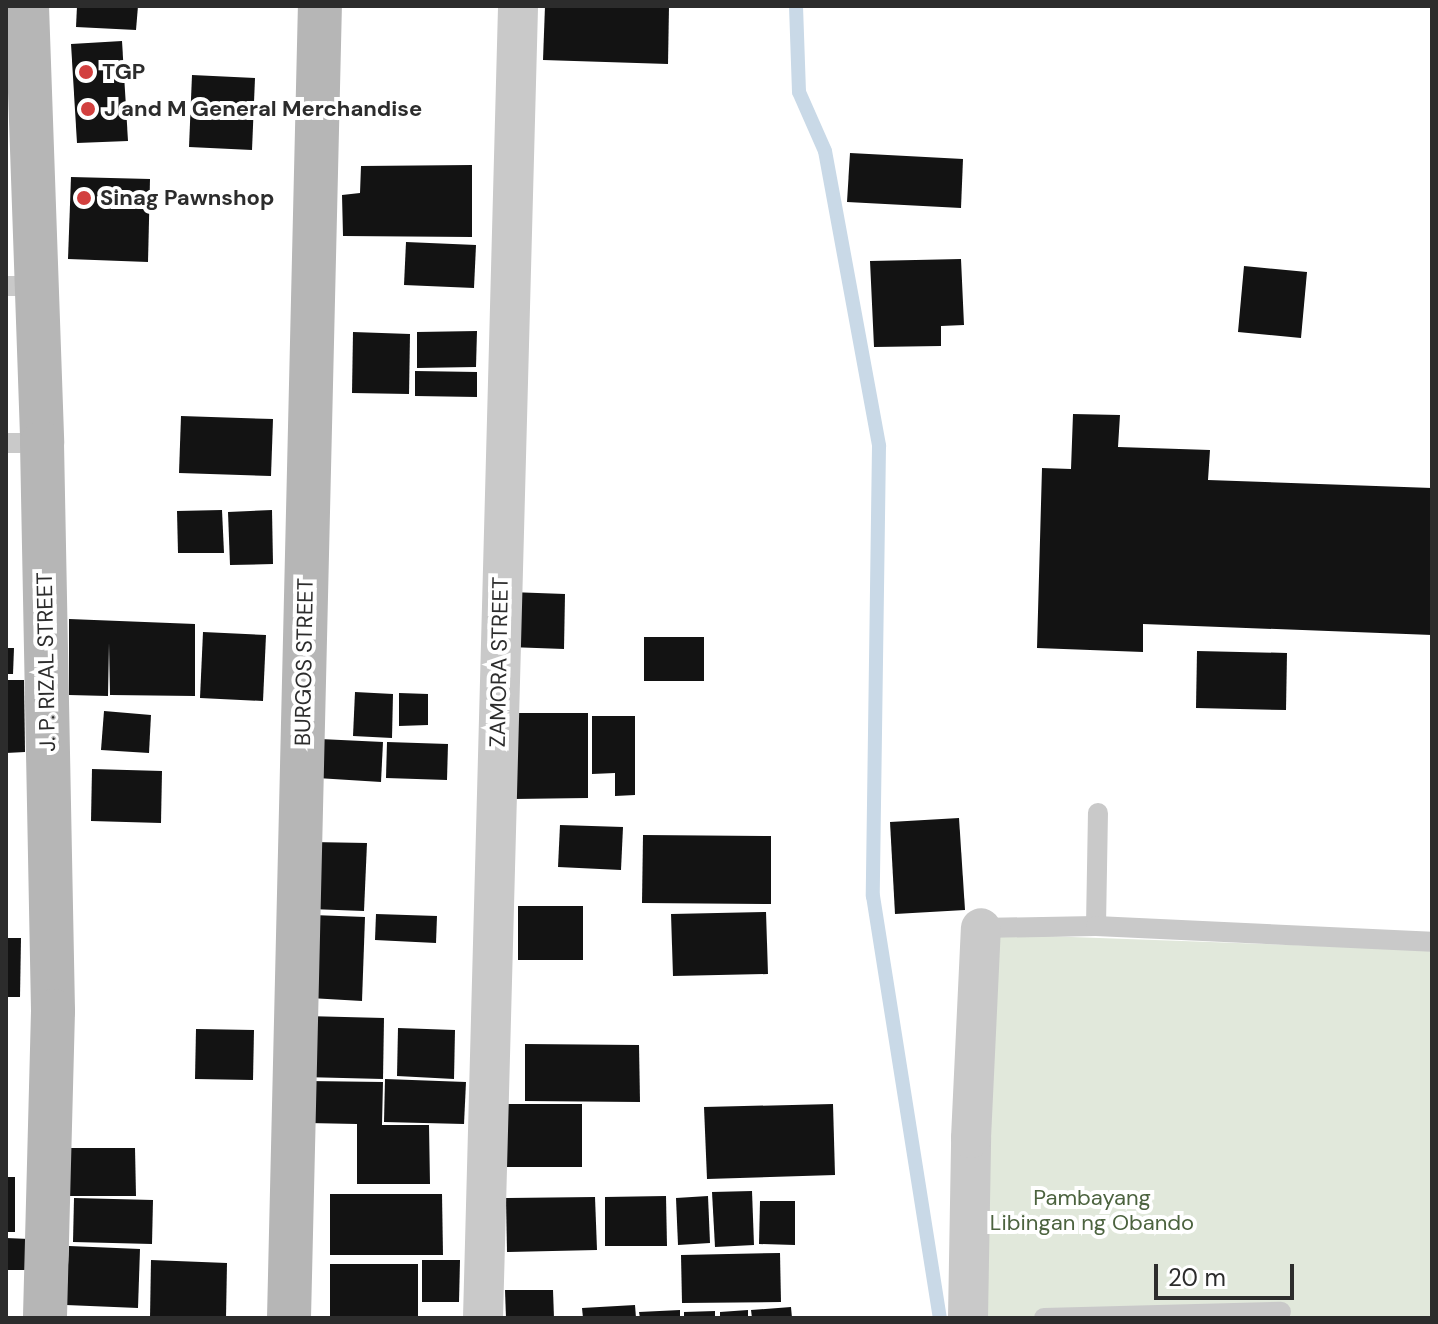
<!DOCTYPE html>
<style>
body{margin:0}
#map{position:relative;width:1438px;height:1324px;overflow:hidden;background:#fff;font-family:"DM Sans",sans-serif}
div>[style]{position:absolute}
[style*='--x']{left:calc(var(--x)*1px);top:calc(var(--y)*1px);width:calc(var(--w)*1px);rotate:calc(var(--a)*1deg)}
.green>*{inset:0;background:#e1e8db}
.stream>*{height:14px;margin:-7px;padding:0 7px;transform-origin:7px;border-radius:7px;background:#c9d9e7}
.building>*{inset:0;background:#131313}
.service>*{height:20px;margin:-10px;padding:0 10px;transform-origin:10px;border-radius:10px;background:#c9c9c9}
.minor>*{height:40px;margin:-20px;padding:0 20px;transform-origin:20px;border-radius:20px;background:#c9c9c9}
.secondary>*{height:44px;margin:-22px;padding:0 22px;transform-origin:22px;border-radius:22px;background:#b6b6b6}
.dots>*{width:22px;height:22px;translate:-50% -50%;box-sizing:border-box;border:4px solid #fff;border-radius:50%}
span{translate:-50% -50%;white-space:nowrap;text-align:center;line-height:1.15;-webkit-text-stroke:8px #fff;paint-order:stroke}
.poi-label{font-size:22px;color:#2c2c2c;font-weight:700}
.left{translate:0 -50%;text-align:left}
.street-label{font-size:22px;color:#2c2c2c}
.park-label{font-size:22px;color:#4c633f}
.frame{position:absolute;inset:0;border:8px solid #2c2c2c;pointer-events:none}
.scale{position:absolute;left:1154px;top:1264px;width:140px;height:36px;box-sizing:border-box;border:4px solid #2c2c2c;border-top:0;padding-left:10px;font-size:24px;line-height:28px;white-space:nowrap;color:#2c2c2c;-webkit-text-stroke:6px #fff;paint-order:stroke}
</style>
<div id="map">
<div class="green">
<div style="clip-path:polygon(985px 934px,1432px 950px,1432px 1318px,981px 1318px)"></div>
</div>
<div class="stream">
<div style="--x:796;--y:6;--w:86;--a:88"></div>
<div style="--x:799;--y:92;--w:64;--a:66.2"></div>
<div style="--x:825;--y:151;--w:300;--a:79.6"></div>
<div style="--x:879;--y:446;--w:450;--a:90.8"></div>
<div style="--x:873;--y:896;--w:427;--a:81"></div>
</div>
<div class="building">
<div style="clip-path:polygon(77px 6px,138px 6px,136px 30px,76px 27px)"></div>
<div style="clip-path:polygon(545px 6px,669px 6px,668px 64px,543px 60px)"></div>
<div style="clip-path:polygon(122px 41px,128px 141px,77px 143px,71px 44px)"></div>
<div style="clip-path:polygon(192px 75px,255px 78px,252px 150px,189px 147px)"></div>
<div style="clip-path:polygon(850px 153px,963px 159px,961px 208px,847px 202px)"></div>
<div style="clip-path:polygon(472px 165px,472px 237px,343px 236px,342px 195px,360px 193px,361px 166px)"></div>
<div style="clip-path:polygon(71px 177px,150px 179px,148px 262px,68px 259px)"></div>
<div style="clip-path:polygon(406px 242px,476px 245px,474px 288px,404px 285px)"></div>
<div style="clip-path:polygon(961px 259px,964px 325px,941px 326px,941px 346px,874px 347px,870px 261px)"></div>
<div style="clip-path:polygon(1244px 266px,1307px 272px,1301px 338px,1238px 332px)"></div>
<div style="clip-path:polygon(477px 331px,476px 367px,417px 368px,417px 332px)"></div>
<div style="clip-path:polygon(353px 332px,410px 334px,409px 394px,352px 393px)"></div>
<div style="clip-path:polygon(415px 371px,477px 372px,477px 397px,415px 396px)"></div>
<div style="clip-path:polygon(1073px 414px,1120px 415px,1118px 447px,1210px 450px,1208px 480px,1432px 488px,1432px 635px,1143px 624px,1143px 652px,1037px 648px,1042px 468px,1071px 469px)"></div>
<div style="clip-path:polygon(181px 416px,273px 419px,271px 476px,179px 473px)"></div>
<div style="clip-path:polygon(222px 510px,224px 553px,178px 553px,177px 511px)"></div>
<div style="clip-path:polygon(272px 510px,273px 564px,230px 565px,228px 512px)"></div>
<div style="clip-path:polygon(510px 592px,565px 594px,564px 649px,509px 647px)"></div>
<div style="clip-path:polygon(69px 619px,195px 624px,195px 696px,110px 695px,109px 643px,108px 696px,69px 695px)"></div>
<div style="clip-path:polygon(203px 632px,266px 635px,263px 701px,200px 698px)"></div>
<div style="clip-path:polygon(644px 637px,704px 637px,704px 681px,644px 681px)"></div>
<div style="clip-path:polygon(6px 648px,14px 648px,13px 674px,6px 674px)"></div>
<div style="clip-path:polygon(1197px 651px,1287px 653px,1286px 710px,1196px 708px)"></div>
<div style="clip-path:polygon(6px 680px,24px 680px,25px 752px,6px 753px)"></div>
<div style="clip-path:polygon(355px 692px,393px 694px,392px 738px,353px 736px)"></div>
<div style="clip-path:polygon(399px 693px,428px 694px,428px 725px,399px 726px)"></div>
<div style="clip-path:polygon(104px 711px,151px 715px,149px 753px,101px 750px)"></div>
<div style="clip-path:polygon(512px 713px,588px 713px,588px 798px,513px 799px)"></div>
<div style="clip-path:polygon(592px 716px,635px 716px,635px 795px,615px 796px,615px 773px,592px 774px)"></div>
<div style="clip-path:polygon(320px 739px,383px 742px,381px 782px,317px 778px)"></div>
<div style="clip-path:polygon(387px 742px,448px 744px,447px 780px,386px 778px)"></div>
<div style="clip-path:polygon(92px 769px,162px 771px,161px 823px,91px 821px)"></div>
<div style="clip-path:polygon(959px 818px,965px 910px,895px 914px,890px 822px)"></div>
<div style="clip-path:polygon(560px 825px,623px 827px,621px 870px,558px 867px)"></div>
<div style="clip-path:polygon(643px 835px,771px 836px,771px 904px,642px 903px)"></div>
<div style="clip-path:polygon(311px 842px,367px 843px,364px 911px,310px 909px)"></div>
<div style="clip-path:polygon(518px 906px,583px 906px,583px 960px,518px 960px)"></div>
<div style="clip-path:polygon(766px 912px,768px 974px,673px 976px,671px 914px)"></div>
<div style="clip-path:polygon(376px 914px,437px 916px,436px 943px,375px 940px)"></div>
<div style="clip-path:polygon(313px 915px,365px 917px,362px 1001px,310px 998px)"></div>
<div style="clip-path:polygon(6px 938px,21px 938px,20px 997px,6px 997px)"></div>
<div style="clip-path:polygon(305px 1016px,384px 1018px,383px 1079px,303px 1077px)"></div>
<div style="clip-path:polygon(398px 1028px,455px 1030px,454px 1079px,397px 1076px)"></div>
<div style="clip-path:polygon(196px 1029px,254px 1030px,253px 1080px,195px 1079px)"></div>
<div style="clip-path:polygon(525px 1044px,639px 1045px,640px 1102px,525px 1101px)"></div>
<div style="clip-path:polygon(385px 1079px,466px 1082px,464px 1124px,384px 1122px)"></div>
<div style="clip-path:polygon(308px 1081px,383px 1082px,382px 1125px,429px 1125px,430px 1184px,357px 1184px,357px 1124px,308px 1123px)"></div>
<div style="clip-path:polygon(505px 1104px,582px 1104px,582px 1167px,506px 1167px)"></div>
<div style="clip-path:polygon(833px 1104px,835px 1175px,707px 1179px,704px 1107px)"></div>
<div style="clip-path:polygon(64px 1148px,135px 1148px,136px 1196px,64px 1196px)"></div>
<div style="clip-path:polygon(6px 1177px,15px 1177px,15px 1232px,6px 1232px)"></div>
<div style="clip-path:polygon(752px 1191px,754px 1245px,715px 1247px,712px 1192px)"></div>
<div style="clip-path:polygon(330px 1194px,442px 1194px,443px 1255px,330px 1255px)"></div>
<div style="clip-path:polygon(666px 1196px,667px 1246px,605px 1246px,605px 1197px)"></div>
<div style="clip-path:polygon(708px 1196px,710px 1243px,678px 1245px,676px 1198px)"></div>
<div style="clip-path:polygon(595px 1197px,597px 1250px,507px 1252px,506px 1198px)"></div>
<div style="clip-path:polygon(74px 1198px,153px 1200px,152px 1244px,73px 1242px)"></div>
<div style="clip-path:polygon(760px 1201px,795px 1201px,795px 1245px,759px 1244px)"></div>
<div style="clip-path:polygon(6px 1238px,29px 1239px,29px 1270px,6px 1270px)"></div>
<div style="clip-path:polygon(69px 1246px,140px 1249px,138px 1308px,66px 1305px)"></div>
<div style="clip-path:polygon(780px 1253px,781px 1302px,682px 1303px,681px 1255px)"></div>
<div style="clip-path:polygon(151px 1260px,227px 1263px,226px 1318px,150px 1318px)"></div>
<div style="clip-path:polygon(422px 1260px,460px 1260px,459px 1302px,422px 1302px)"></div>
<div style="clip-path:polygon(330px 1264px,418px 1264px,418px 1318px,330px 1318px)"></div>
<div style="clip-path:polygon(505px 1290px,553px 1290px,554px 1318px,506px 1318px)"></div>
<div style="clip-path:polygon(635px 1305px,636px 1318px,583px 1318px,582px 1308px)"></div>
<div style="clip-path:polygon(791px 1307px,792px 1318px,752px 1318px,751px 1310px)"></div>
<div style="clip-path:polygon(680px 1310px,680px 1318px,640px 1318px,639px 1312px)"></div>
<div style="clip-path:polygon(748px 1310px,748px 1318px,720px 1318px,720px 1312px)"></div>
<div style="clip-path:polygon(715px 1311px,715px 1318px,684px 1318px,684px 1312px)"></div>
</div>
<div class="service">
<div style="--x:6;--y:286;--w:29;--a:0"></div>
<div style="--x:6;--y:443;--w:36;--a:0"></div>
<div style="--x:1096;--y:926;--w:113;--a:-89"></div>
<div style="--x:981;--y:928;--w:115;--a:-1"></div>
<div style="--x:1096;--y:926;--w:336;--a:2.7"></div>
<div style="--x:1044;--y:1318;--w:237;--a:-1.5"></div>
</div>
<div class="minor">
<div style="--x:483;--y:1318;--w:1312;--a:-88.47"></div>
<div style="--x:968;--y:1318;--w:180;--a:-89"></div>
<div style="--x:971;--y:1138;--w:210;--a:-87.3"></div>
</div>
<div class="secondary">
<div style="--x:27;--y:6;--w:437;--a:88"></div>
<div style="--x:42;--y:443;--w:568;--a:88.89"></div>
<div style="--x:53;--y:1011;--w:307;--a:91.5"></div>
<div style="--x:289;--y:1318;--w:1312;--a:-88.65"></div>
</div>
<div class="dots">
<div style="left:86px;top:72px;background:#d2403f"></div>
<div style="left:88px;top:109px;background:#d2403f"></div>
<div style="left:84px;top:198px;background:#d2403f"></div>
</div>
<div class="poi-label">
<span class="left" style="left:102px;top:72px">TGP</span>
<span class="left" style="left:104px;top:109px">J and M General Merchandise</span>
<span class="left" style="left:100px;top:198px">Sinag Pawnshop</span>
</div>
<div class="street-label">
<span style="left:46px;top:662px;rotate:-91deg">J. P. RIZAL STREET</span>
<span style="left:304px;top:662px;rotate:-89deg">BURGOS STREET</span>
<span style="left:499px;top:662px;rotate:-89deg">ZAMORA STREET</span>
</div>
<div class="park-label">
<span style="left:1092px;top:1210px">Pambayang<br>Libingan ng Obando</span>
</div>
<div class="frame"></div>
<div class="scale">20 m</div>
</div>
